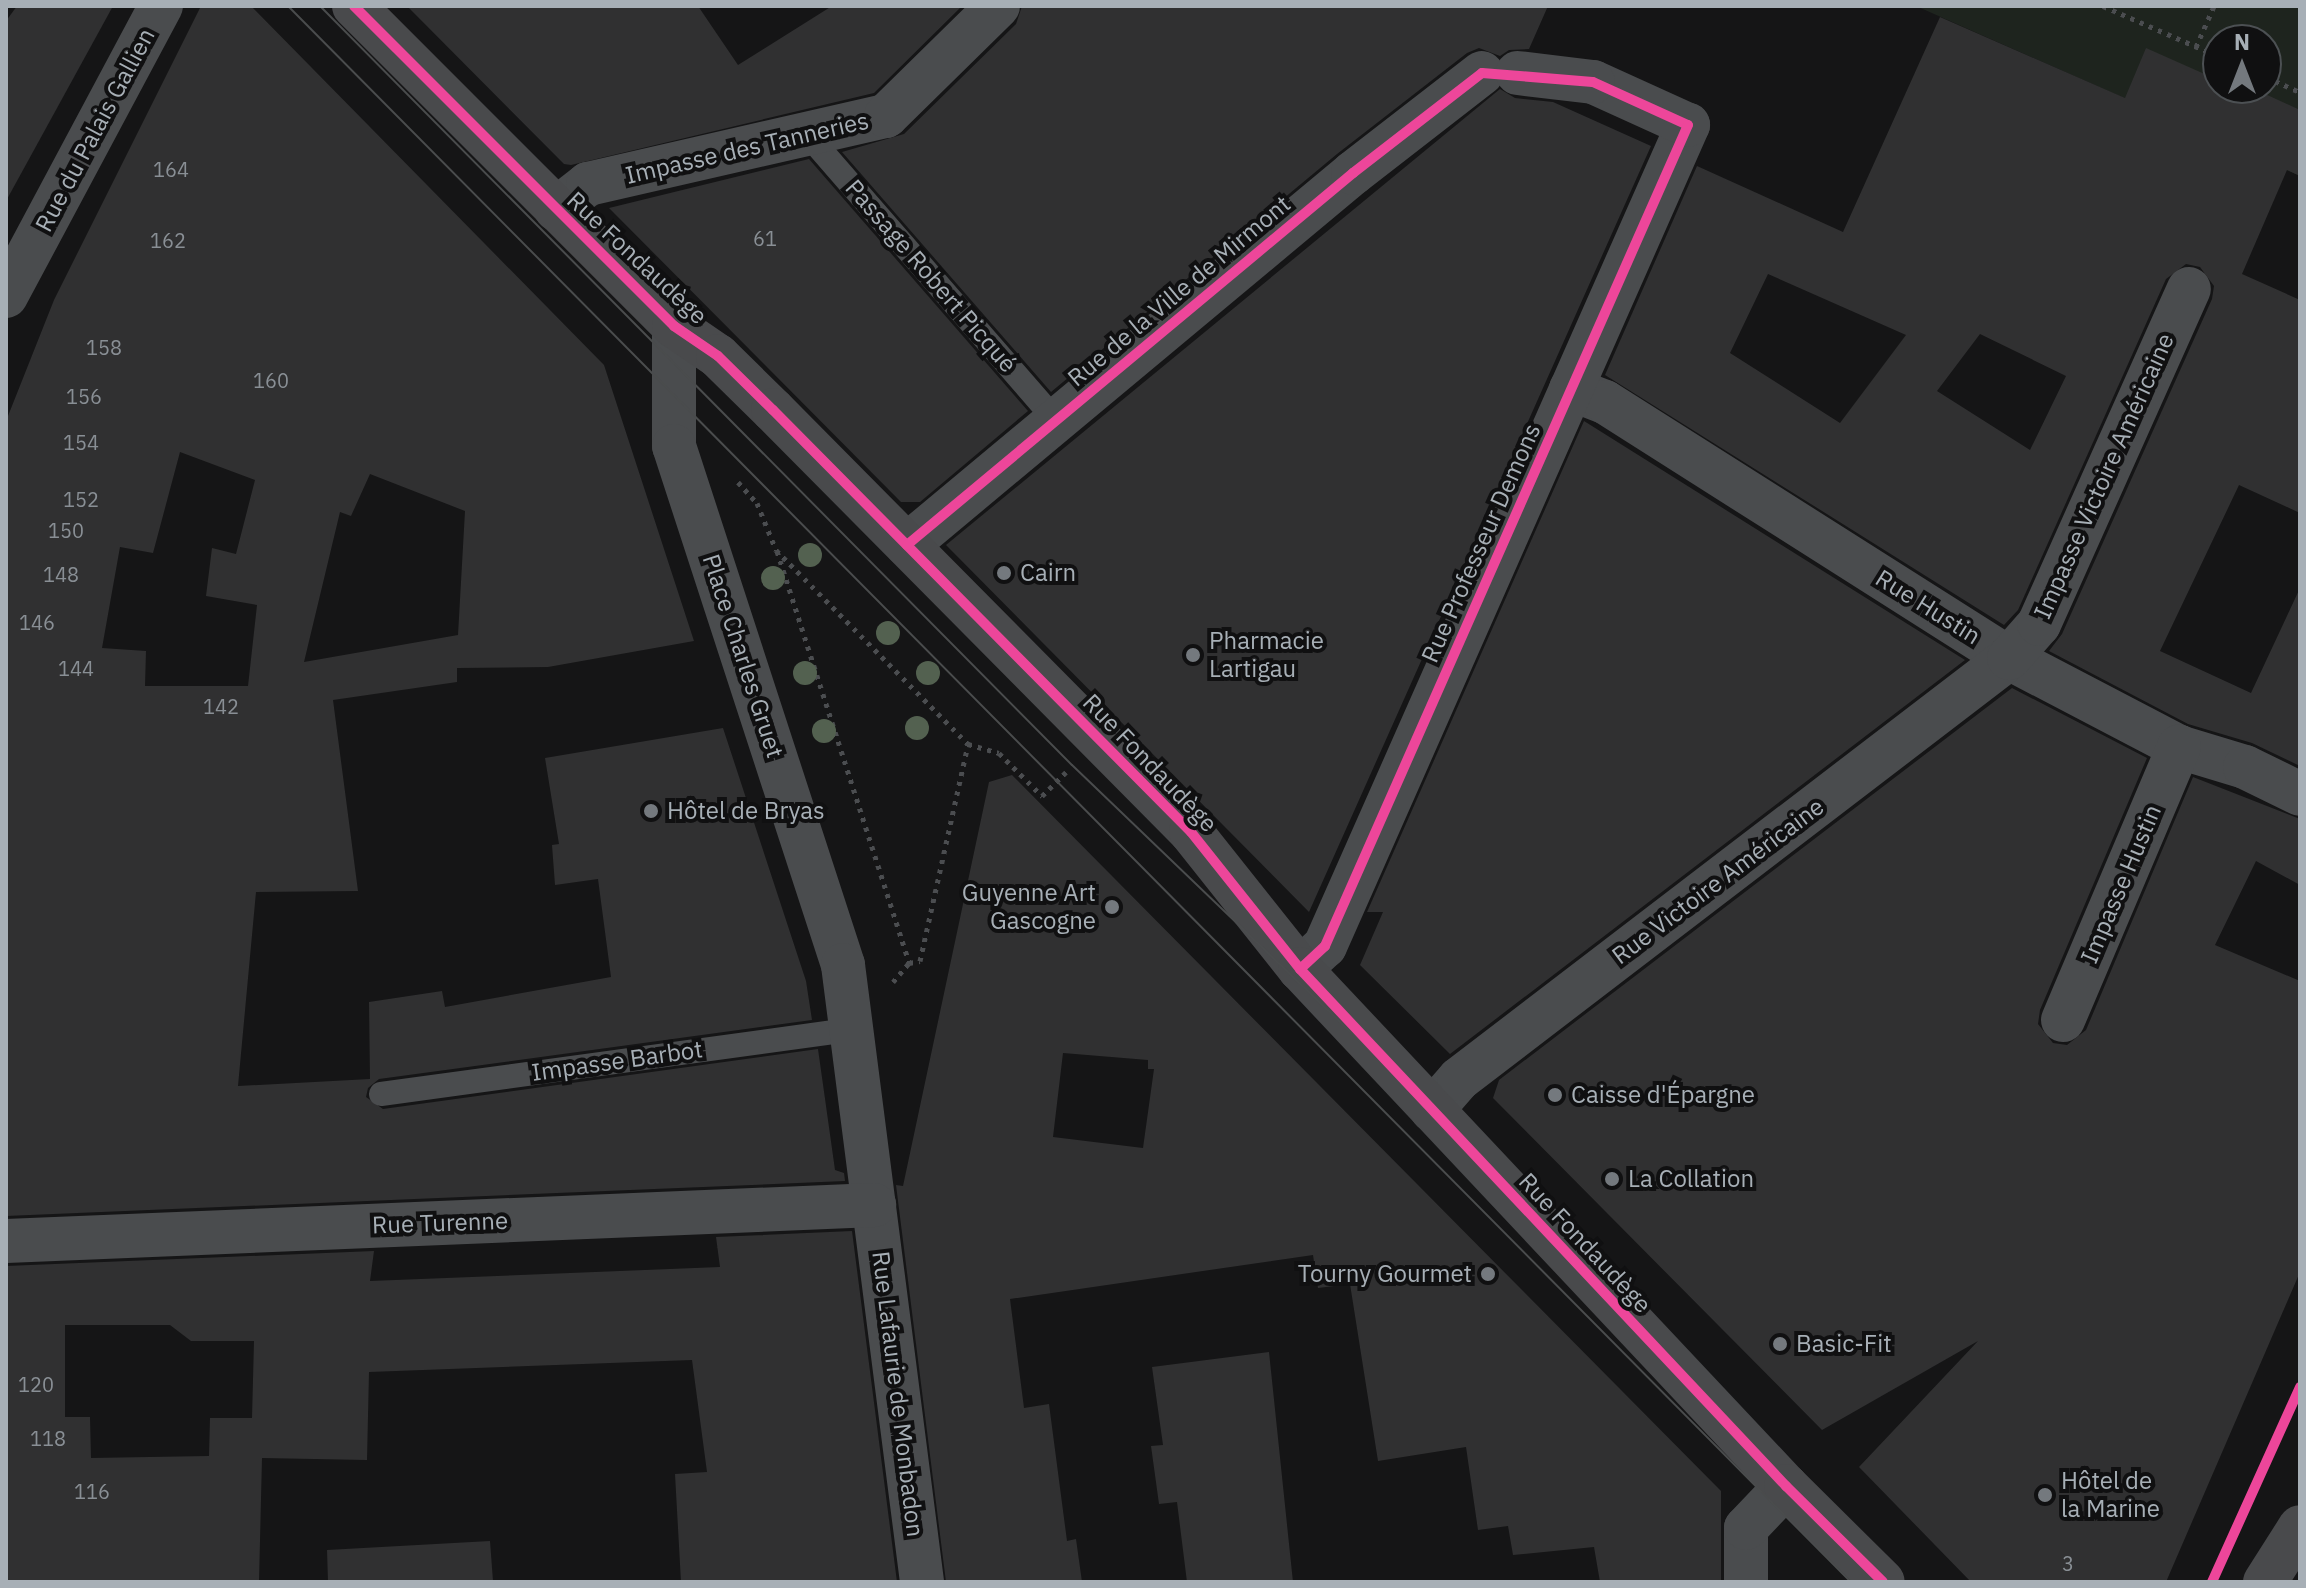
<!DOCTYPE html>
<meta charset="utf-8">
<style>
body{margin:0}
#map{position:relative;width:2306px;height:1588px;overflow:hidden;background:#151516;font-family:"IBM Plex Sans",sans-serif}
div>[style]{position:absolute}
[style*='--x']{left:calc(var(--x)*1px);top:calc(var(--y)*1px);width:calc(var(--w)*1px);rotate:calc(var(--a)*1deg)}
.green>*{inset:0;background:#1e241e}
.building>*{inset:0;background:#303031}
.path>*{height:5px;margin-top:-2.5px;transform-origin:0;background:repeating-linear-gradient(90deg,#4b4d50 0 4px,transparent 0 10px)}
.service>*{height:24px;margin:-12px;padding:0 12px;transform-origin:12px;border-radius:12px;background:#4a4c4e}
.minor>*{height:44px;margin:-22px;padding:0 22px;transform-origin:22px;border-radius:22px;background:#4a4c4e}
.tertiary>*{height:44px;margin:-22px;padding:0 22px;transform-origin:22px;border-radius:22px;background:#4a4c4e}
.secondary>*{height:44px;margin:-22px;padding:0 22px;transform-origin:22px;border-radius:22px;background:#494a4c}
.tram>*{height:2px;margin:-1px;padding:0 1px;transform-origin:1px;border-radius:1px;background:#4a4c4d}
.cycleway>*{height:10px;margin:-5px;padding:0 5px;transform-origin:5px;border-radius:5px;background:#ed469a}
.trees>*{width:24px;height:24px;margin:-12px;border-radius:50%;background:#536150}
.dots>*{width:22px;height:22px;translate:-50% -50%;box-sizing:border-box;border:4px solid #101011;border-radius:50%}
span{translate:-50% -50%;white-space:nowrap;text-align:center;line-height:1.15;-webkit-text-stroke:8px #101011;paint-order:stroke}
.number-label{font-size:20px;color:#898f95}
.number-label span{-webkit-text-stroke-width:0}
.street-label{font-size:24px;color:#a7afb6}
.poi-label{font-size:24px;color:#a7afb6}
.left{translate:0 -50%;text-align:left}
.right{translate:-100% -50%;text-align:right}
.frame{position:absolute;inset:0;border:8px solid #a7afb6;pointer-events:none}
.north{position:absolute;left:2202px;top:24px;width:80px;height:80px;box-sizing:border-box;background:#101011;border:2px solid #4c5053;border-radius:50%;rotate:0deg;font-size:22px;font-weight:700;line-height:32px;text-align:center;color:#a7afb6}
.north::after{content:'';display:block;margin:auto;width:28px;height:36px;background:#74797e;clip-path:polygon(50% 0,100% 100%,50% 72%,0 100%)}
</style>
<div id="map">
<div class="green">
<div style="clip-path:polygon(evenodd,1916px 6px,2300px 6px,2300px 176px,2194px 129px,1916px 6px,2218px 40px,2266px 40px,2266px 88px,2218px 88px,2218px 40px)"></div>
</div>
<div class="building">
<div style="clip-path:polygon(17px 6px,113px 6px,6px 201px,6px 21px)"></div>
<div style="clip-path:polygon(evenodd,201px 6px,251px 6px,604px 365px,694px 641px,548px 667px,457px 668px,457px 682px,333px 700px,358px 891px,256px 892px,238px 1086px,370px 1079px,369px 1002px,442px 991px,445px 1007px,611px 977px,598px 879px,555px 885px,552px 845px,559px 844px,545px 758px,723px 728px,806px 981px,812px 1020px,379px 1079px,368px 1088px,366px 1097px,383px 1109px,818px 1049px,835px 1170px,844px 1173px,845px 1181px,6px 1216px,6px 421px,54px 300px,201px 6px,180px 452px,255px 480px,236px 554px,212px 548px,206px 596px,257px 605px,248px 686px,145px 686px,146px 651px,102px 648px,120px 547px,153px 553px,180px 452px,201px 6px,370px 474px,465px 511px,458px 635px,304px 662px,340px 512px,351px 516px,370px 474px)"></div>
<div style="clip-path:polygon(407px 6px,698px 6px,738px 65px,832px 6px,962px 6px,874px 93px,571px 165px,564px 164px)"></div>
<div style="clip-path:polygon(1022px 6px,1548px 6px,1529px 49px,1509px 50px,1500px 56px,1479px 48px,1467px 53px,1337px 154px,1051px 392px,842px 152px,904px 134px,1016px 24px)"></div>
<div style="clip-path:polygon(evenodd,1940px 17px,2125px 98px,2146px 48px,2218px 80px,2218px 88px,2252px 88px,2300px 110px,2300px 176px,2287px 170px,2242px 274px,2300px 300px,2300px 513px,2239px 485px,2160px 651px,2251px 693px,2300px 588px,2300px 766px,2252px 743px,2188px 724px,2049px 651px,2062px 634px,2212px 299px,2214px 286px,2200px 267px,2186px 264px,2166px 279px,2018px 610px,2004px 625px,1605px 375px,1697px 166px,1843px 232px,1940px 17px,1768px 274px,1906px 335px,1840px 423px,1730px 353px,1768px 274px,1940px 17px,1980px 334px,2066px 376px,2030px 450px,1937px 391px,1980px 334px)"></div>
<div style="clip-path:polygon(1500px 89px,1515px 98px,1553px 102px,1651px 146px,1309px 912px,946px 545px)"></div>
<div style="clip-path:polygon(809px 159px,1028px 411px,920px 502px,901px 502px,609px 208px)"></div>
<div style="clip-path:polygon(1584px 421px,1965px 660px,1450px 1054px,1360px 965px,1383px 912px,1367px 912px)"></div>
<div style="clip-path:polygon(2012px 688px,2147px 758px,2040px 1010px,2038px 1024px,2053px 1043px,2067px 1045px,2086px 1030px,2193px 777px,2300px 819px,2300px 885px,2256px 861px,2215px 945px,2300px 981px,2300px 1272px,2166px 1582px,1971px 1582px,1859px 1467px,1978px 1341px,1822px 1430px,1493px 1098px,1499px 1080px)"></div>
<div style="clip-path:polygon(evenodd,1012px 775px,1721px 1491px,1721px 1582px,1600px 1582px,1594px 1547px,1513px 1555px,1508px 1526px,1478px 1530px,1466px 1447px,1378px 1461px,1350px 1284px,1318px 1288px,1313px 1255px,1010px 1299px,1024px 1408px,1049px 1404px,1067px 1541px,1076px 1539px,1082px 1582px,946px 1582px,896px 1185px,903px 1186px,989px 782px,1012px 775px,1063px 1053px,1148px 1060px,1148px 1069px,1154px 1069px,1143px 1148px,1053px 1137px,1063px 1053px)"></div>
<div style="clip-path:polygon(evenodd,852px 1231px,897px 1582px,681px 1582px,675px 1474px,707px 1472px,692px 1360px,369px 1372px,367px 1460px,262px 1458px,259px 1582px,6px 1582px,6px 1266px,374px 1251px,370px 1281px,720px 1267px,716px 1237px,852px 1231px,65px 1325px,170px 1325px,191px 1341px,254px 1341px,252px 1418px,210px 1418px,209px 1456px,91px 1458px,90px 1417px,65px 1417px,65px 1325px)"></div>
<div style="clip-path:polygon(1269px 1352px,1293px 1582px,1187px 1582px,1177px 1502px,1159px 1504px,1151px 1446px,1163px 1445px,1152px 1367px)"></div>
<div style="clip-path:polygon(490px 1541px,493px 1581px,328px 1582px,327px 1550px)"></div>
</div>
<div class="path">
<div style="--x:2103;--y:6;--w:125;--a:23.5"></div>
<div style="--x:2196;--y:47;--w:45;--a:-66.3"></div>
<div style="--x:2266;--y:77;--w:37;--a:24"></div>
<div style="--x:738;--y:482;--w:28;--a:48"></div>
<div style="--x:757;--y:503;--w:51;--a:68"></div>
<div style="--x:776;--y:550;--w:273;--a:45.3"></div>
<div style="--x:968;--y:744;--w:32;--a:16"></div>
<div style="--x:999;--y:753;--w:61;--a:45"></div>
<div style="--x:1042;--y:796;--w:34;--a:-45"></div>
<div style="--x:777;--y:551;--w:433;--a:72.2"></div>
<div style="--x:893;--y:982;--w:25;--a:-50"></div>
<div style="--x:909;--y:963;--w:11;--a:-10"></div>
<div style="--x:920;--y:961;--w:222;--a:-77.5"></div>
</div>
<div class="service">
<div style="--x:807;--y:134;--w:378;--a:49"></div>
<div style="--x:381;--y:1094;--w:477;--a:-7.8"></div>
</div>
<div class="minor">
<div style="--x:556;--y:209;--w:41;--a:-38"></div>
<div style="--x:588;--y:184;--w:306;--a:-12.9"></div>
<div style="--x:886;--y:116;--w:157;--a:-44.5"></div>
<div style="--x:6;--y:296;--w:329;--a:-61.9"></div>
<div style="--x:1571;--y:389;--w:36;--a:21"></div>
<div style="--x:1605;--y:402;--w:478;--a:32.4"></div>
<div style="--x:2009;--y:658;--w:192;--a:27.6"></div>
<div style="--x:2179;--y:747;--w:69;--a:16.9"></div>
<div style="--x:2245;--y:767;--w:61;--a:26.1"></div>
<div style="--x:907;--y:545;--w:581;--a:-39.83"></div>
<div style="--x:1353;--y:173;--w:163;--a:-37.8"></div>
<div style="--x:1300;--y:969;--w:34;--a:-43"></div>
<div style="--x:1325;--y:946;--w:898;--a:-66.15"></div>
<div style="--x:1688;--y:125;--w:104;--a:-155.6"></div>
<div style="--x:1593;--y:82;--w:76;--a:-173.2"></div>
<div style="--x:2063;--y:1020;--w:297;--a:-67"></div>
<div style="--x:1432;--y:1110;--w:41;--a:-48.9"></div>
<div style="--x:1459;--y:1079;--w:693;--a:-37.43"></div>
<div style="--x:2009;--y:658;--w:45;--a:-48.6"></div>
<div style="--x:2039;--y:624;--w:367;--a:-65.9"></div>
<div style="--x:1746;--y:1582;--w:54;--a:-90"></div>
<div style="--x:1746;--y:1528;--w:58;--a:-46.4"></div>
</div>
<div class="tertiary">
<div style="--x:674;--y:326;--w:120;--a:90"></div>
<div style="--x:674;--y:446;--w:546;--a:71.96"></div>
<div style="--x:843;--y:965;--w:622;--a:82.7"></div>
<div style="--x:6;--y:1241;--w:869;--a:-2.37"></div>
</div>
<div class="secondary">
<div style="--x:354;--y:6;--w:453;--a:45"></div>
<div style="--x:674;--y:326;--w:53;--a:34.3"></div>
<div style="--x:718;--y:356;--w:77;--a:44.5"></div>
<div style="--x:773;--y:410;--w:594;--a:45.27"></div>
<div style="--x:1191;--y:832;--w:175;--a:51.5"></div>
<div style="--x:1300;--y:969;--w:710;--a:46.77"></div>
<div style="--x:1786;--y:1486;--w:136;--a:44.7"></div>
<div style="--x:2265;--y:1582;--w:65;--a:-57.5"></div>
</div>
<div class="tram">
<div style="--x:288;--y:6;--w:2220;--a:45.24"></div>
<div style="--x:320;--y:6;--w:1068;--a:45.27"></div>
<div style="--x:1072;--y:765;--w:499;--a:43.8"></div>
<div style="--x:1432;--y:1110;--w:653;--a:46.3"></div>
</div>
<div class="cycleway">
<div style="--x:354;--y:6;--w:453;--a:45"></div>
<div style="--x:674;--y:326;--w:53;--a:34.3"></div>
<div style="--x:718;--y:356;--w:77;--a:44.5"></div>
<div style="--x:773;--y:410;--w:594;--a:45.27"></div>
<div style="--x:1191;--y:832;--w:175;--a:51.5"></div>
<div style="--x:1300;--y:969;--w:710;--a:46.77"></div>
<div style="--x:1786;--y:1486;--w:136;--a:44.7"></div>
<div style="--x:907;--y:545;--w:581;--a:-39.83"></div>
<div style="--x:1353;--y:173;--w:163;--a:-37.8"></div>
<div style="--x:1482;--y:73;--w:111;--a:4.6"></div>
<div style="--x:1593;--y:82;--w:104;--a:24.4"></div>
<div style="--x:1688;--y:125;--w:898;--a:113.85"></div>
<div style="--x:1325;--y:946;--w:34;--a:137"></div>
<div style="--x:2212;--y:1582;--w:214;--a:-65.7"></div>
</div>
<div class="trees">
<div style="left:810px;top:555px"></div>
<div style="left:773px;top:578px"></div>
<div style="left:888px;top:633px"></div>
<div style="left:805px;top:673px"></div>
<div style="left:928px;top:673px"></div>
<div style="left:917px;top:728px"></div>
<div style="left:824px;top:731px"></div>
</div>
<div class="dots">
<div style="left:1004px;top:573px;background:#74797e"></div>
<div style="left:1193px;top:655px;background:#74797e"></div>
<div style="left:651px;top:811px;background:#74797e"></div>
<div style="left:1112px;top:907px;background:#74797e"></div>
<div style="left:1555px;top:1095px;background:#74797e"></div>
<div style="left:1612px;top:1179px;background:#74797e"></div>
<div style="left:1488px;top:1274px;background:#74797e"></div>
<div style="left:1780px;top:1344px;background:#74797e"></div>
<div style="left:2045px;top:1495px;background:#74797e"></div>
</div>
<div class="number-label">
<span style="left:171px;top:169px">164</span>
<span style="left:765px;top:238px">61</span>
<span style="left:168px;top:240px">162</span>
<span style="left:104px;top:347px">158</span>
<span style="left:271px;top:380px">160</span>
<span style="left:84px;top:396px">156</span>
<span style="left:81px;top:442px">154</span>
<span style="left:81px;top:499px">152</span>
<span style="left:66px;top:530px">150</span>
<span style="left:61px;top:574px">148</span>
<span style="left:37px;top:622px">146</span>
<span style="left:76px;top:668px">144</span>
<span style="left:221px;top:706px">142</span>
<span style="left:36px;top:1384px">120</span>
<span style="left:48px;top:1438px">118</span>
<span style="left:92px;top:1491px">116</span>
<span style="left:2068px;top:1563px">3</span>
</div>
<div class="street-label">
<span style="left:95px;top:130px;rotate:-62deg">Rue du Palais Gallien</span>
<span style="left:747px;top:148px;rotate:-13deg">Impasse des Tanneries</span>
<span style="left:637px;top:258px;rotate:43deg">Rue Fondaudège</span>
<span style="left:931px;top:276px;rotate:49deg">Passage Robert Picqué</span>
<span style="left:1179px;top:291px;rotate:-40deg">Rue de la Ville de Mirmont</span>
<span style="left:2104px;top:476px;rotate:-66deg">Impasse Victoire Américaine</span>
<span style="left:1481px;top:543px;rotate:-66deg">Rue Professeur Demons</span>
<span style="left:1928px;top:607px;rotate:32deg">Rue Hustin</span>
<span style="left:743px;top:656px;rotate:72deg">Place Charles Gruet</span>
<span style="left:1150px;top:763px;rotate:46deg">Rue Fondaudège</span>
<span style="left:1718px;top:881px;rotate:-37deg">Rue Victoire Américaine</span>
<span style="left:2121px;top:884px;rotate:-67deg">Impasse Hustin</span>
<span style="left:617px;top:1061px;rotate:-8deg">Impasse Barbot</span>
<span style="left:440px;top:1223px;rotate:-2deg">Rue Turenne</span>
<span style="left:1585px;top:1243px;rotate:47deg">Rue Fondaudège</span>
<span style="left:898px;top:1394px;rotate:83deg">Rue Lafaurie de Monbadon</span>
</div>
<div class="poi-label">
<span class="left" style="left:1020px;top:573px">Cairn</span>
<span class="left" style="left:1209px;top:655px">Pharmacie<br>Lartigau</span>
<span class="left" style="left:667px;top:811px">Hôtel de Bryas</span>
<span class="right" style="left:1096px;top:907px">Guyenne Art<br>Gascogne</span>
<span class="left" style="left:1571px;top:1095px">Caisse d'Épargne</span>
<span class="left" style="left:1628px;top:1179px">La Collation</span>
<span class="right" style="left:1472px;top:1274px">Tourny Gourmet</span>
<span class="left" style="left:1796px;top:1344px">Basic-Fit</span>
<span class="left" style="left:2061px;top:1495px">Hôtel de<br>la Marine</span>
</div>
<div class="frame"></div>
<div class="north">N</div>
</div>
